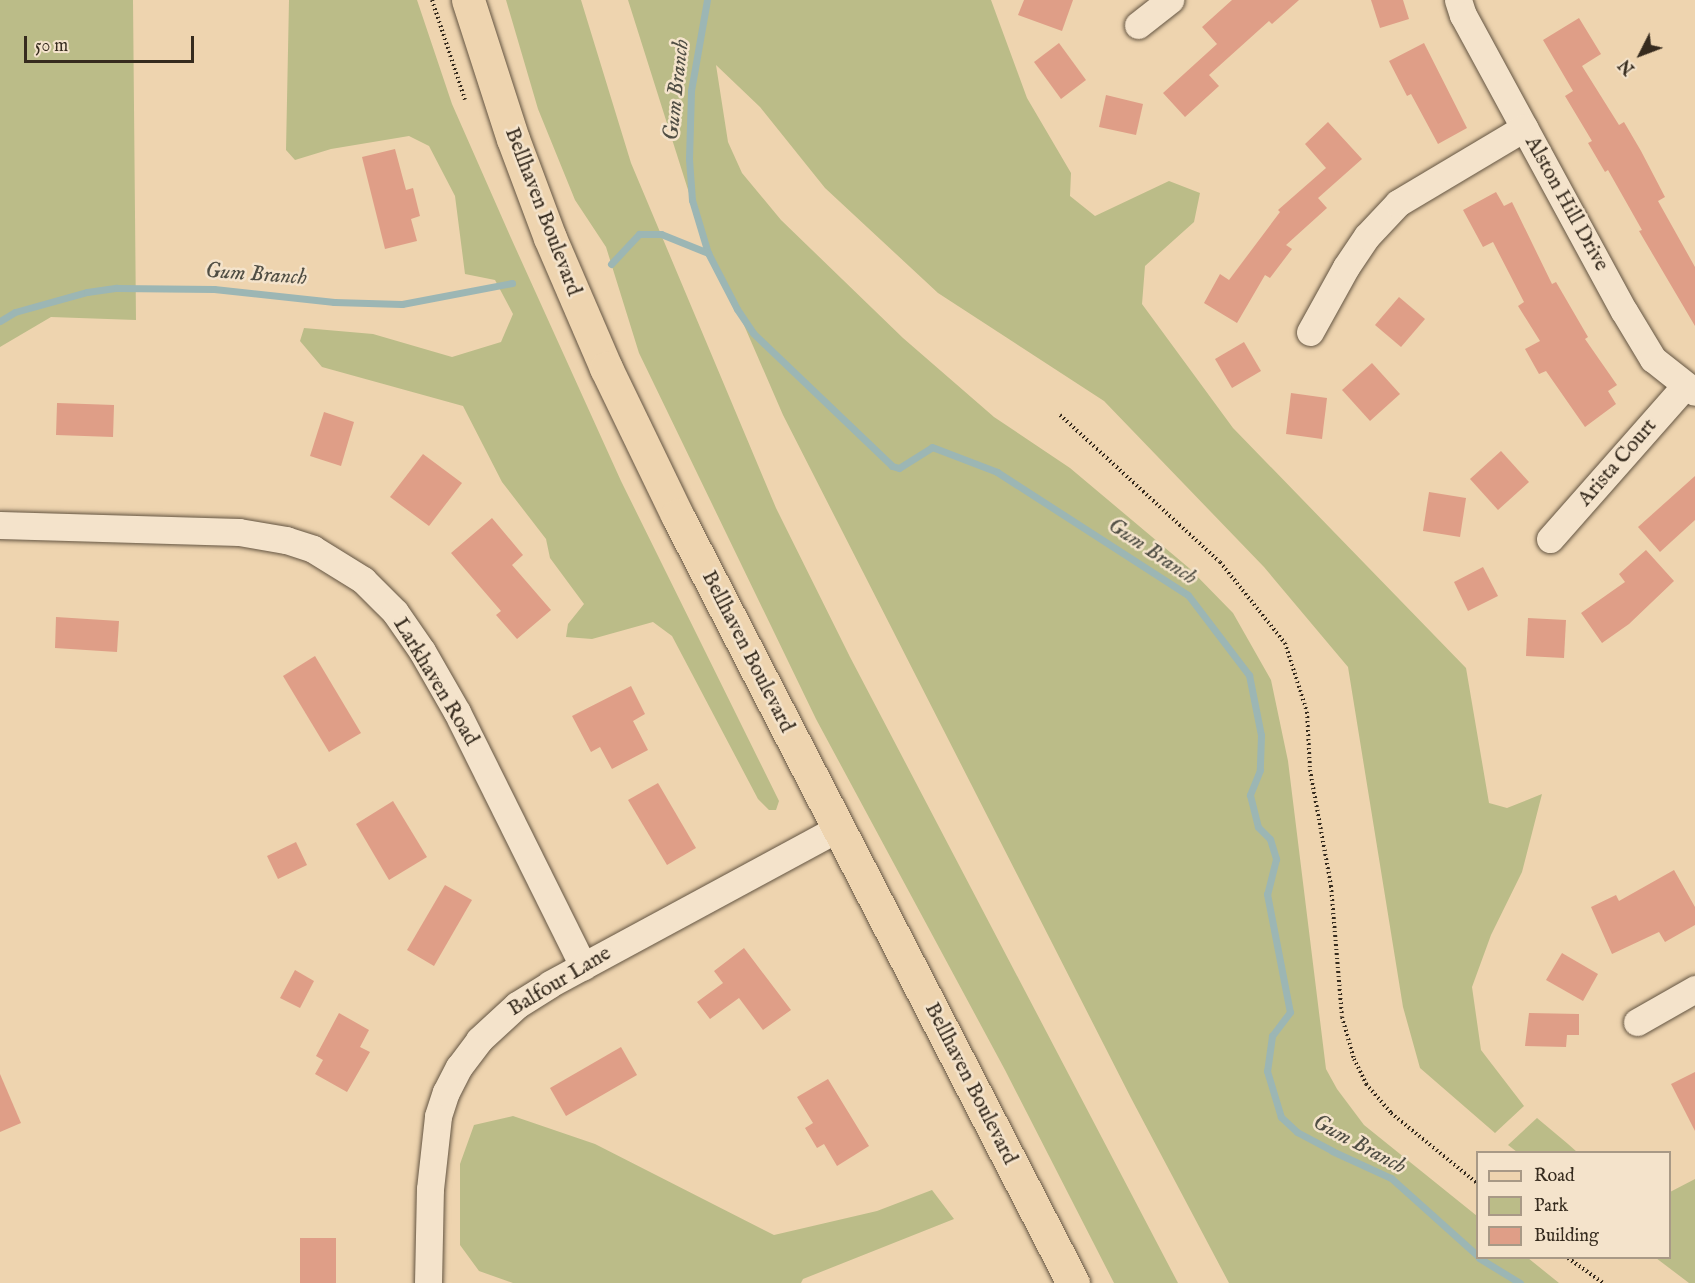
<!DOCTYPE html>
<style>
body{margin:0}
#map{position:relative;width:1695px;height:1283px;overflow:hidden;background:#eed4af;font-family:"IM FELL English",serif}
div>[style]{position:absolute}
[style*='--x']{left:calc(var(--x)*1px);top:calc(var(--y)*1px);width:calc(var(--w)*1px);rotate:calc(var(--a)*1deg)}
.green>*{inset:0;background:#bbbc88}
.stream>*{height:7px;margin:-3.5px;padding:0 3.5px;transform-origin:3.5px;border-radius:3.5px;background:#9cb6b4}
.building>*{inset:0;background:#df9e87}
.path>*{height:4px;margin-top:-2px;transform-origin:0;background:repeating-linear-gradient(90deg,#362b1e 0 1.5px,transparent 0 4.5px)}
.roads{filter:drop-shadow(0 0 2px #645542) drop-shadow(0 0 2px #645542)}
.minor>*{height:27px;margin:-13.5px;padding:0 13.5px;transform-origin:13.5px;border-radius:13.5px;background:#f4e3cb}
.major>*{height:33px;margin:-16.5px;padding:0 16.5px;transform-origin:16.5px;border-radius:16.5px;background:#eed4af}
span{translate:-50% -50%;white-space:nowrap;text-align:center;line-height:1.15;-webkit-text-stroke:5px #f4e3cb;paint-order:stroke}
.street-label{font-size:21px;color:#362b1e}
.water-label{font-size:22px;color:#504e44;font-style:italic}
.legend{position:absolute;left:1476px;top:1151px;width:195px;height:108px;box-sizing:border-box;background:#f4e3cb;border:2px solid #a89986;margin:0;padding:8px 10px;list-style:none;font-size:18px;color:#362b1e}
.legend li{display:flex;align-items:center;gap:12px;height:30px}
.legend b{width:30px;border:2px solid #a89986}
.north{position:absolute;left:1611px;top:24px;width:60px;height:60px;-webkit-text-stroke:4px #f4e3cb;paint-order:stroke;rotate:228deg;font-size:16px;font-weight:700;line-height:24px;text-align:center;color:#362b1e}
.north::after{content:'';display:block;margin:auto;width:21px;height:27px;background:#362b1e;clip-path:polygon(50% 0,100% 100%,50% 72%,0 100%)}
.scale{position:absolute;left:24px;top:36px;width:170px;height:27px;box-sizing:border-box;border:3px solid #362b1e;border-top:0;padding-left:8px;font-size:18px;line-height:21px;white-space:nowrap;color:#362b1e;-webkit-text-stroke:4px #f4e3cb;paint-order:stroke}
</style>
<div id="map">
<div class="green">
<div style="clip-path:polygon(0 0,133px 0,136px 320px,51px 317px,0 347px)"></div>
<div style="clip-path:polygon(289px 0,417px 0,452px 104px,511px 238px,621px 481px,779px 801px,776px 810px,769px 810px,758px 799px,672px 636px,653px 622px,592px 639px,566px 637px,568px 624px,584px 604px,550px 558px,546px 539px,502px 482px,463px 406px,322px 367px,300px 341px,304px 328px,373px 334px,452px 357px,501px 342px,513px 314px,495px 280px,465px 274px,455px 196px,429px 146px,409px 136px,331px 149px,295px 160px,286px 150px)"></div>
<div style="clip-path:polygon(506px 0,581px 0,631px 163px,776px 508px,850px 657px,1178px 1283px,1114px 1283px,1005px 1070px,816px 719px,639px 353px,606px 247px,575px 200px,538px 109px)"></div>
<div style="clip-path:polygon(628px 0,991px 0,1027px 98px,1071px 173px,1070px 196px,1095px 216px,1169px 181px,1200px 193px,1194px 222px,1145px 266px,1142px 304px,1233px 428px,1466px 668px,1489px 803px,1507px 808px,1542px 794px,1522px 872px,1491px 935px,1472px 987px,1481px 1050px,1524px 1106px,1495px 1133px,1420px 1068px,1403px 1007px,1348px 667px,1264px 567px,1104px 401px,938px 293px,825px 188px,760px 107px,716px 65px,728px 142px,742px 173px,781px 220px,903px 338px,994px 417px,1070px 468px,1189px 568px,1233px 613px,1271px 680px,1288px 761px,1326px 1069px,1337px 1089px,1364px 1125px,1477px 1216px,1478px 1258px,1528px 1258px,1559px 1283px,1229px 1283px,1131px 1098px,783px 415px,737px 309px,708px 253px)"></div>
<div style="clip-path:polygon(513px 1116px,595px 1144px,774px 1235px,877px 1211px,932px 1190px,954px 1219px,803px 1279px,801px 1283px,513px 1283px,479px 1271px,460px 1245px,460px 1164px,474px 1125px)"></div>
<div style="clip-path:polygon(1537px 1118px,1568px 1144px,1577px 1152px,1517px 1152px,1508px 1145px)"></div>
<div style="clip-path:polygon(1695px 1179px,1695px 1283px,1689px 1283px,1656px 1258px,1670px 1258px,1670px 1192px)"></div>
</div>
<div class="stream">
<div style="--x:707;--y:0;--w:92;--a:100"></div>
<div style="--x:691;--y:91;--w:68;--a:91.7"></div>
<div style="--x:689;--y:159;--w:41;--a:85.8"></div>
<div style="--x:692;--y:200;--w:55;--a:73.2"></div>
<div style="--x:708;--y:253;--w:63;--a:62.6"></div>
<div style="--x:737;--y:309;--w:29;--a:56"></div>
<div style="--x:753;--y:333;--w:192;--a:43.7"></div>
<div style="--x:892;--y:466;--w:7;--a:16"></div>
<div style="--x:899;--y:468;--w:39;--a:-32"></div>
<div style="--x:932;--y:447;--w:70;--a:21"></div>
<div style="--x:997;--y:472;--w:227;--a:32.8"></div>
<div style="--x:1188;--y:595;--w:101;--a:52.7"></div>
<div style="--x:1249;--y:675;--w:61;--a:78.7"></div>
<div style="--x:1261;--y:735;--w:35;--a:92"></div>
<div style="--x:1260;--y:770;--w:27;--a:112"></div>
<div style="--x:1250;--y:795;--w:33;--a:76"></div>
<div style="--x:1258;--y:827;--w:17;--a:45"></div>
<div style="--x:1270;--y:839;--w:21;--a:73"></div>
<div style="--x:1276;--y:859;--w:36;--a:104"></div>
<div style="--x:1267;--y:894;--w:120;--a:79"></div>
<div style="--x:1290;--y:1012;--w:30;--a:127"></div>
<div style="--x:1272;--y:1036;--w:35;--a:98"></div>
<div style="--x:1267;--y:1071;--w:48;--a:73.1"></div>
<div style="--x:1281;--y:1117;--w:22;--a:43"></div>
<div style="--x:1297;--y:1132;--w:40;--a:28"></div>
<div style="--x:1332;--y:1151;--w:65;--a:24.6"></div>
<div style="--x:1391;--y:1178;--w:117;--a:41.9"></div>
<div style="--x:611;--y:264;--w:41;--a:-47"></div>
<div style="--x:639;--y:234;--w:22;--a:0"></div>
<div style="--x:661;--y:234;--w:51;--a:22"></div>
<div style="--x:0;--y:321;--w:17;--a:-31"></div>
<div style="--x:15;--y:312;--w:75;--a:-15.5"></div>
<div style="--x:87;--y:292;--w:30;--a:-8"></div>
<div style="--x:117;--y:288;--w:97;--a:0.6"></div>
<div style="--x:214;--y:289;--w:121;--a:6.2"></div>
<div style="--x:334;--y:302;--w:68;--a:1.7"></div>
<div style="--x:402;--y:304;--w:112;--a:-10.8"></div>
<div style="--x:1479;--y:1258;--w:48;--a:31.4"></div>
</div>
<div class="building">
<div style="clip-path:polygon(1024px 0,1073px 0,1062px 31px,1018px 15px)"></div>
<div style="clip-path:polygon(1232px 0,1299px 0,1272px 24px,1269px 21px,1209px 75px,1219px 86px,1185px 117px,1163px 93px,1217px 44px,1202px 27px)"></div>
<div style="clip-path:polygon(1371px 0,1403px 0,1409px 19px,1380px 28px)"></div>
<div style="clip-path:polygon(1579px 18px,1601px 54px,1582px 66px,1619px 125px,1624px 122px,1641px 151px,1665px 197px,1658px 201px,1695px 267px,1695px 326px,1639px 231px,1642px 230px,1608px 170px,1605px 172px,1588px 143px,1592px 141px,1565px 96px,1573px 91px,1543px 40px)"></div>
<div style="clip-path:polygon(1059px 43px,1086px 80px,1061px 99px,1034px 62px)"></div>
<div style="clip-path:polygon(1424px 43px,1467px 128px,1438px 144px,1411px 94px,1407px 96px,1389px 61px)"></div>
<div style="clip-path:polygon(1106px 95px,1143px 104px,1136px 135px,1099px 127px)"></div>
<div style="clip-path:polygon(1328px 122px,1362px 159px,1318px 198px,1327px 208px,1286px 245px,1292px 249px,1270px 278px,1265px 275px,1237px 323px,1204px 303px,1220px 274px,1229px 280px,1280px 212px,1278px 210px,1326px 168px,1305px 144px)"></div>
<div style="clip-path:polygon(395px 149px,406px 190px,413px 188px,420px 216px,411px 219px,417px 241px,385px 249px,362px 157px)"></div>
<div style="clip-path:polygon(1496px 192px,1504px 206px,1512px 202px,1552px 284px,1556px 282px,1588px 337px,1585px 339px,1617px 385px,1608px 391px,1616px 404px,1585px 427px,1546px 371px,1539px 374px,1525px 349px,1540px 341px,1518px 306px,1524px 302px,1493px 242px,1483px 247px,1463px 210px)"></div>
<div style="clip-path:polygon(1399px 297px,1425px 319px,1401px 347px,1375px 325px)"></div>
<div style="clip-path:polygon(1244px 342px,1261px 371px,1232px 388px,1215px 359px)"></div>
<div style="clip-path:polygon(1372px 363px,1400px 394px,1370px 421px,1342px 390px)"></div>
<div style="clip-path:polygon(1291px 393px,1327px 398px,1322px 439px,1286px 434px)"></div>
<div style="clip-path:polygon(57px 403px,114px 405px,113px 437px,56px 435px)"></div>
<div style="clip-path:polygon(324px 412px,354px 422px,341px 466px,310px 456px)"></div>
<div style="clip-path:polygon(1501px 451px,1529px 482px,1498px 510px,1470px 479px)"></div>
<div style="clip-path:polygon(423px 454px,462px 483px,429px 526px,390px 497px)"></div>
<div style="clip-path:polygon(1695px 476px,1695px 520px,1660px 552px,1638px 527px)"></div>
<div style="clip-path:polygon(1429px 492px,1466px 498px,1460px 537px,1423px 531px)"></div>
<div style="clip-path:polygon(492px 518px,523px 555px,512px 565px,551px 610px,517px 639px,496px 615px,501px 611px,451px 553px)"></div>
<div style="clip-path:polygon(1646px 550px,1674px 581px,1629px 624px,1602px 643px,1581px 613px,1625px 582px,1619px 574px)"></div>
<div style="clip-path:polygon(1483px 567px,1498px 596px,1468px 611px,1454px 582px)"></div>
<div style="clip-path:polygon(56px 617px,119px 621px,117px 652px,55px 648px)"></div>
<div style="clip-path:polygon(1528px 618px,1566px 620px,1564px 658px,1526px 656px)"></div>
<div style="clip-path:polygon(315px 656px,361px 733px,329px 752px,283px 676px)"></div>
<div style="clip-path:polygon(631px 686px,645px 714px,633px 721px,648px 750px,612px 769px,600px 747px,591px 752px,572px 716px)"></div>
<div style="clip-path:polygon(658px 783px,696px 848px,667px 865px,628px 800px)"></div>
<div style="clip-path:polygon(393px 801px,427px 857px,389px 880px,356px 824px)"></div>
<div style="clip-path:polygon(296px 842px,307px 865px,278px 879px,267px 856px)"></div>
<div style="clip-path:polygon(1674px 870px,1695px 907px,1695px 925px,1665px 942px,1659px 932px,1612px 954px,1591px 907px,1616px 895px,1619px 901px)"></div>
<div style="clip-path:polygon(445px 885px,472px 900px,434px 966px,407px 950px)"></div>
<div style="clip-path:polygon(744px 948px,791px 1010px,763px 1030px,739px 998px,710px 1019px,697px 1002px,723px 983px,714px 971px)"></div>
<div style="clip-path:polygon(1562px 953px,1598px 974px,1583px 1001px,1546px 980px)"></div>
<div style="clip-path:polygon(295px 970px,314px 981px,300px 1008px,280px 998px)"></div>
<div style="clip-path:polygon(339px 1013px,369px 1030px,360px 1047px,370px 1052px,347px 1092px,315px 1074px,323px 1060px,316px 1056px)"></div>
<div style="clip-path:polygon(1529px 1013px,1579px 1014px,1579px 1035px,1567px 1035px,1566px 1047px,1525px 1046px)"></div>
<div style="clip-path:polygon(621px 1047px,637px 1075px,566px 1116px,550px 1088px)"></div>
<div style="clip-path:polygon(1695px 1072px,1695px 1131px,1671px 1084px)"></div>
<div style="clip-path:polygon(0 1074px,21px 1123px,0 1132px)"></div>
<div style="clip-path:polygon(828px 1079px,869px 1146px,837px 1166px,824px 1144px,817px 1148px,805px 1128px,813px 1123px,797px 1097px)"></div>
<div style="clip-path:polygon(300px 1238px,336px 1238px,336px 1283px,300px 1283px)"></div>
</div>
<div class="path">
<div style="--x:432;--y:0;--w:105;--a:71.7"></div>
<div style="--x:1060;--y:415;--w:217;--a:42.6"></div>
<div style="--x:1220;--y:562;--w:104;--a:51.3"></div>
<div style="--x:1285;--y:643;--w:72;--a:72.3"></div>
<div style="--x:1307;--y:712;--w:58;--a:87"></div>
<div style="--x:1310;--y:770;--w:118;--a:79.7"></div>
<div style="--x:1331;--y:886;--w:131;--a:85.2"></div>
<div style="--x:1342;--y:1017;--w:44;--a:74.1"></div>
<div style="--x:1354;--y:1059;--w:28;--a:64"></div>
<div style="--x:1366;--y:1084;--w:38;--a:49"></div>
<div style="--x:1391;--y:1113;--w:112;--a:39.2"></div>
<div style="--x:1568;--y:1258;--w:43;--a:35.5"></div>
</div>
<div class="roads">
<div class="minor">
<div style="--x:1458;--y:0;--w:16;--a:72"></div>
<div style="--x:1463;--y:15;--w:337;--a:61.5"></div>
<div style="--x:1624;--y:311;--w:56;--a:58.9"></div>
<div style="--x:1653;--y:359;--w:53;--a:38.2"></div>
<div style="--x:1138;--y:25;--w:41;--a:-38"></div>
<div style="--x:1310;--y:332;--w:74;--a:-61"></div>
<div style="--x:1346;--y:267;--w:37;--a:-56"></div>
<div style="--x:1367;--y:236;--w:45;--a:-46.8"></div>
<div style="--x:1398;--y:203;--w:147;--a:-30.8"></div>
<div style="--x:0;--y:525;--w:239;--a:1.7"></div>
<div style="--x:239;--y:532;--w:48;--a:9.7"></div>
<div style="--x:286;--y:540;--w:28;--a:18"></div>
<div style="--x:313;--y:549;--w:59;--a:31.8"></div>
<div style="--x:363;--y:580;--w:45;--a:45"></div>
<div style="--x:395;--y:612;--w:47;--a:55.3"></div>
<div style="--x:422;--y:651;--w:70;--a:60.2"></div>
<div style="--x:457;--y:712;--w:284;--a:63.6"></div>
<div style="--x:1550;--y:539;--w:204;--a:-48.6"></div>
<div style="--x:1637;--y:1022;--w:67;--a:-29.6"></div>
<div style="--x:428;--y:1283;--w:94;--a:-88.8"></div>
<div style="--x:430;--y:1189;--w:73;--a:-83.7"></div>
<div style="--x:438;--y:1116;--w:25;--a:-72"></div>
<div style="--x:446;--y:1092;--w:28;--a:-63"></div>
<div style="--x:459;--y:1067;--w:34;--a:-53"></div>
<div style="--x:479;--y:1040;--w:52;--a:-42.6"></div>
<div style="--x:517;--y:1005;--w:39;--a:-32"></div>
<div style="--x:550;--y:984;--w:328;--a:-28.4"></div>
</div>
<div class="major">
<div style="--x:468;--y:0;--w:146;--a:72.1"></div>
<div style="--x:513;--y:139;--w:106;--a:69.5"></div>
<div style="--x:550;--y:238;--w:142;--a:66.7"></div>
<div style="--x:606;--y:368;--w:163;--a:64.2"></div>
<div style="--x:677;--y:515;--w:864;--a:62.72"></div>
</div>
</div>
<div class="street-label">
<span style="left:1566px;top:204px;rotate:61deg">Alston Hill Drive</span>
<span style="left:542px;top:212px;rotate:69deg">Bellhaven Boulevard</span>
<span style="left:1618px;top:463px;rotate:-49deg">Arista Court</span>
<span style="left:747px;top:652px;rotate:63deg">Bellhaven Boulevard</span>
<span style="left:435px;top:682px;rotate:59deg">Larkhaven Road</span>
<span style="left:560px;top:982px;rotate:-31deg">Balfour Lane</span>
<span style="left:970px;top:1084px;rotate:63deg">Bellhaven Boulevard</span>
</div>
<div class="water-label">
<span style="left:677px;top:90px;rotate:-84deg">Gum Branch</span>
<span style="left:256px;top:275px;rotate:4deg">Gum Branch</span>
<span style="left:1152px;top:552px;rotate:34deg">Gum Branch</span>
<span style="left:1359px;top:1145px;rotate:28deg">Gum Branch</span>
</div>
<ul class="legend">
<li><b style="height:8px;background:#eed4af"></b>Road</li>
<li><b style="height:16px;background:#bbbc88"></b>Park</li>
<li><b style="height:16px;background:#df9e87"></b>Building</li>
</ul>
<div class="north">N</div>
<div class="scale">50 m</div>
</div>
